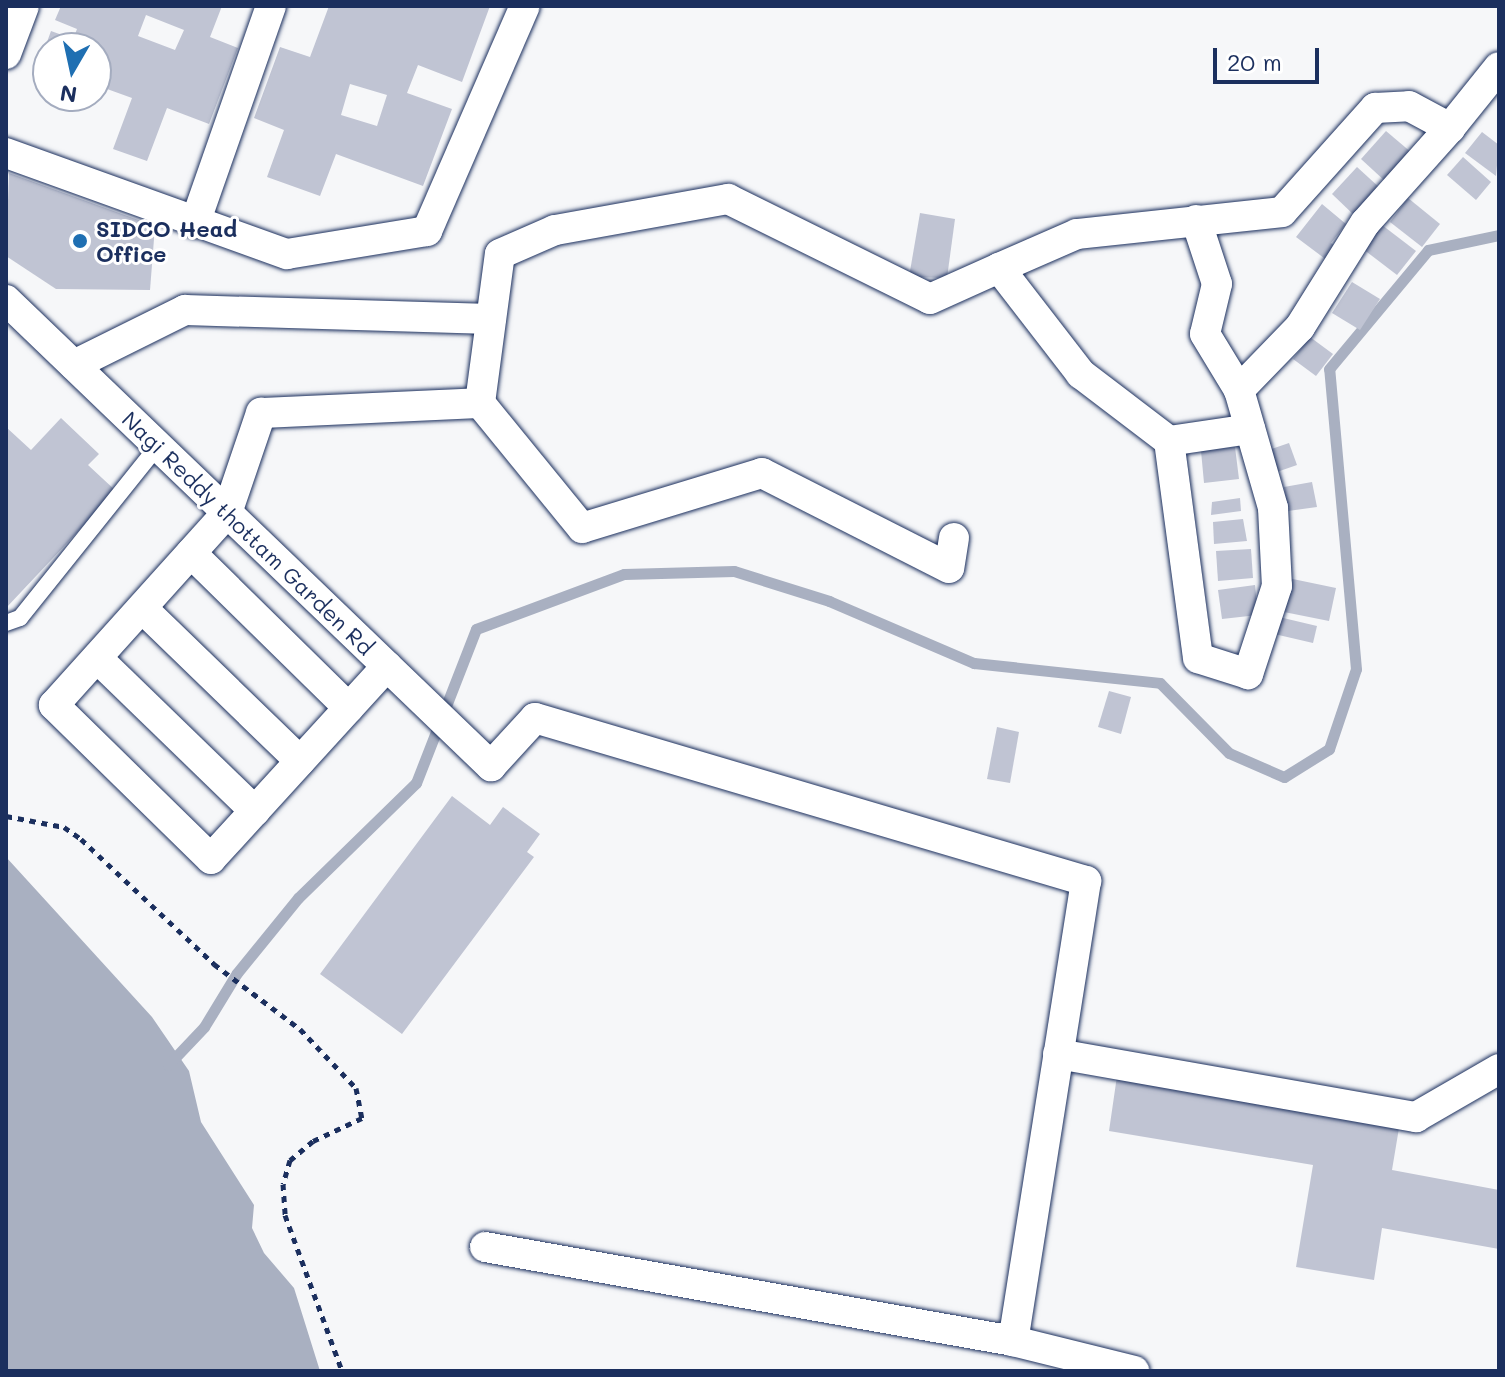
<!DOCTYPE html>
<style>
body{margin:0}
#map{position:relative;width:1505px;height:1377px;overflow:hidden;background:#f6f7f9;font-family:Mali,sans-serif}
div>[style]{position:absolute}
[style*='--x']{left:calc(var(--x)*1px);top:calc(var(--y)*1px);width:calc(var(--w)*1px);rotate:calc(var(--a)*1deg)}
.water>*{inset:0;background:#a9b0c1}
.stream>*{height:11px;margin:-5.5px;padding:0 5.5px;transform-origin:5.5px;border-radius:5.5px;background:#a9b0c1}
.building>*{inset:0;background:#c0c4d3}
.path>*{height:5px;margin-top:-2.5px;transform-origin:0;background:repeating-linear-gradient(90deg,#1b2f5e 0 6px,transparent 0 12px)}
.roads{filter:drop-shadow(0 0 2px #1b2f5e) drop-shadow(0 0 2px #1b2f5e)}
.service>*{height:16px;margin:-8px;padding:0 8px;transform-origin:8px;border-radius:8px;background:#fff}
.minor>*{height:30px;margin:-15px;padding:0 15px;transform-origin:15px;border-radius:15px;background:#fff}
.dots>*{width:22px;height:22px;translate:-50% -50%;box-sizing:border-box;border:4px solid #fff;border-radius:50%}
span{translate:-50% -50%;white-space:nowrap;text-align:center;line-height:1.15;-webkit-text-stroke:6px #fff;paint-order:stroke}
.poi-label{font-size:22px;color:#1b2f5e;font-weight:700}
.left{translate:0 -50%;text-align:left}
.street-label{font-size:22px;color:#1b2f5e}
.frame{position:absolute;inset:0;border:8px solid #1b2f5e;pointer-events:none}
.north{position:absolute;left:32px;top:32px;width:80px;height:80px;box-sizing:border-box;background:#fff;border:2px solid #a4acbf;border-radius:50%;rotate:189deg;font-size:22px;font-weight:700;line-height:32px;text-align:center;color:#1b2f5e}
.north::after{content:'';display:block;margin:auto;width:28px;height:36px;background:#1f6fb2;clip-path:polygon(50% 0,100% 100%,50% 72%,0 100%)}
.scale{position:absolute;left:1213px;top:48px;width:106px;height:36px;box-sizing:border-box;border:4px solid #1b2f5e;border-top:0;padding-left:10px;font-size:24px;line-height:28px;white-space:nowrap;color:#1b2f5e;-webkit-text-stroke:6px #fff;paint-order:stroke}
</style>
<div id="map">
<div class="water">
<div style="clip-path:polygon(6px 857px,152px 1017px,189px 1071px,201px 1122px,254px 1205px,252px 1228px,264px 1253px,294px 1288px,320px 1371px,6px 1371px)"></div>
</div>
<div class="stream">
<div style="--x:168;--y:1065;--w:52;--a:-46.5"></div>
<div style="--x:204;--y:1027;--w:63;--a:-58.6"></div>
<div style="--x:237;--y:973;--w:97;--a:-50.9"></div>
<div style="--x:298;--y:898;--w:165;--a:-44.3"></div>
<div style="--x:416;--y:783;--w:165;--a:-68.7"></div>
<div style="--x:476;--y:629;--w:158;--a:-20.4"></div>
<div style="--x:624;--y:574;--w:110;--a:-1.6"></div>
<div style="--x:734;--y:571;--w:100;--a:17.5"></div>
<div style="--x:829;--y:601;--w:158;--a:23.2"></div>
<div style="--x:974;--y:663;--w:187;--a:6.1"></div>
<div style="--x:1160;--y:683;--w:98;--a:45.4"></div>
<div style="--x:1229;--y:753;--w:60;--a:23.6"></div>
<div style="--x:1284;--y:777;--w:53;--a:-31.9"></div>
<div style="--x:1329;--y:749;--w:84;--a:-71.4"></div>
<div style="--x:1356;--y:669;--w:301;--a:-95.1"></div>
<div style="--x:1329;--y:369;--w:155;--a:-50.2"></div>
<div style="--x:1428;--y:250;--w:73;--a:-11.9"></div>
</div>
<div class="building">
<div style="clip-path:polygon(evenodd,61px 6px,222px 6px,210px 37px,238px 48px,209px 124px,167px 108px,147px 161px,113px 149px,132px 98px,96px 85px,96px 48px,48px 48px,48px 67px,39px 64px,51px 31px,73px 39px,77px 29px,55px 20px,61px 6px,146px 15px,184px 30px,175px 50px,138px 36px,146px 15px)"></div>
<div style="clip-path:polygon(evenodd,329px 6px,490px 6px,462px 82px,418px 65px,407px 93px,452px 109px,423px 186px,336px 154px,320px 196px,267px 177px,284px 130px,254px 118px,280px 47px,310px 57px,329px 6px,350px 84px,387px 95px,377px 126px,341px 115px,350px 84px)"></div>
<div style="clip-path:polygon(1386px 131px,1412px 153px,1386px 182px,1361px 159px)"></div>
<div style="clip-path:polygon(1482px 132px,1499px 145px,1496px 176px,1465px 153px)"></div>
<div style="clip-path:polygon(1463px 157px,1491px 182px,1476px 200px,1447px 175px)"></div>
<div style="clip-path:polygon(1357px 167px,1380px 188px,1355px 216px,1332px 194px)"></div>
<div style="clip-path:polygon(9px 173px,155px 226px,150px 290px,56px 289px,6px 256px)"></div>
<div style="clip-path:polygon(1408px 198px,1440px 224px,1422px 247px,1390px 222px)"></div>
<div style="clip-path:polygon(1322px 204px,1346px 224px,1331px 243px,1338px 248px,1328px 261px,1296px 237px)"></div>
<div style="clip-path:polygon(920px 213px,955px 219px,947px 278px,909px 277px)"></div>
<div style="clip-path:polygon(1382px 225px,1416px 251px,1397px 275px,1363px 249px)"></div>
<div style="clip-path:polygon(1352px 282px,1380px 299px,1360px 330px,1332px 313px)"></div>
<div style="clip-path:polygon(1310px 337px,1333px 354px,1316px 376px,1293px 359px)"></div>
<div style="clip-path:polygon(61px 418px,99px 454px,88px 465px,116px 491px,6px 608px,6px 427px,31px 450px)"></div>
<div style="clip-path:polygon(1289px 443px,1297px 465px,1274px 473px,1266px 451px)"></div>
<div style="clip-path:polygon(1235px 447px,1239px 479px,1204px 483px,1201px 451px)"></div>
<div style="clip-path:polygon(1312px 482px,1317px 507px,1288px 511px,1284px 487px)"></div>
<div style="clip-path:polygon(1240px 498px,1241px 511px,1211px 515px,1212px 502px)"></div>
<div style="clip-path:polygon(1243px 519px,1247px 541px,1214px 544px,1213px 522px)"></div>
<div style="clip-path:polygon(1251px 549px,1253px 578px,1218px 581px,1216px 551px)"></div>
<div style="clip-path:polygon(1288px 578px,1336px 588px,1329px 621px,1279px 611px)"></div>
<div style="clip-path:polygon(1255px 585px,1258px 615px,1222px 619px,1218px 590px)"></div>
<div style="clip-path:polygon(1279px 617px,1317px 626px,1313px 643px,1270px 633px)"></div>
<div style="clip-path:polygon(1109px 691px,1131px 697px,1121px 734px,1098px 727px)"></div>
<div style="clip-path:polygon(997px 727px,1019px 732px,1010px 783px,987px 779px)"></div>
<div style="clip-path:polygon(452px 796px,490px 825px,503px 807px,540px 834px,527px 852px,534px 857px,402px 1034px,320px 974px)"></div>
<div style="clip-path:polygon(1117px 1076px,1400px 1122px,1392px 1170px,1499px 1190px,1499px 1249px,1382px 1228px,1374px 1280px,1296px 1267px,1313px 1165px,1109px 1131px)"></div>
</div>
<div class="path">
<div style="--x:6;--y:816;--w:59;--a:10.7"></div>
<div style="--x:64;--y:827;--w:21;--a:35"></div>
<div style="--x:81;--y:839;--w:183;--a:43.2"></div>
<div style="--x:214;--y:964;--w:108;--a:37.1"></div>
<div style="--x:300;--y:1029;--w:81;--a:46.5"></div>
<div style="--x:356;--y:1088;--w:31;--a:79"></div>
<div style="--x:362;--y:1118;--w:54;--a:154.9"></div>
<div style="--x:313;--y:1141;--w:30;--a:140"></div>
<div style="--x:290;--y:1160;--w:25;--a:106"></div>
<div style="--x:283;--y:1184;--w:31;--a:86"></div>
<div style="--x:285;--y:1215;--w:166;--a:69.9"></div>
</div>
<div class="roads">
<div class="service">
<div style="--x:6;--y:623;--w:15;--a:-20"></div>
<div style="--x:20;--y:618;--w:221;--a:-51.3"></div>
</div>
<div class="minor">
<div style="--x:6;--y:54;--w:51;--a:-69.4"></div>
<div style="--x:1450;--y:128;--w:78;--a:-51.2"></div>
<div style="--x:6;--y:153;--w:299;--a:19.8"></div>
<div style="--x:287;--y:254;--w:142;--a:-9.3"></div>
<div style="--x:427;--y:231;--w:245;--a:-66.5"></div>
<div style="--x:1196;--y:220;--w:67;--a:71.8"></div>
<div style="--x:1217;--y:284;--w:51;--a:103.5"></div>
<div style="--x:1205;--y:334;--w:66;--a:58.7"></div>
<div style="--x:195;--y:223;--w:230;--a:-70.7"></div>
<div style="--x:6;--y:300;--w:673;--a:43.86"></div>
<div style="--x:491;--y:766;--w:65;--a:-47.5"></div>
<div style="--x:535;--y:718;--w:575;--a:16.48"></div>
<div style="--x:1086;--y:881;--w:466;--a:99"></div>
<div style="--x:74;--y:365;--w:124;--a:-26.4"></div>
<div style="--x:185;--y:310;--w:306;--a:1.7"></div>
<div style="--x:1169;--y:441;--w:82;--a:-8.4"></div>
<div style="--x:954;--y:538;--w:30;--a:99"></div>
<div style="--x:949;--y:568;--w:210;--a:-153.1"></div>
<div style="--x:762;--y:473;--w:188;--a:163"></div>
<div style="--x:582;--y:528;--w:161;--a:-129.2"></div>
<div style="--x:480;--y:403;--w:150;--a:-82.4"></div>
<div style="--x:500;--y:254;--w:60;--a:-23.6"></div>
<div style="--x:555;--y:230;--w:176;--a:-10.2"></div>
<div style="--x:728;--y:199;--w:225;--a:26.3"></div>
<div style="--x:930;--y:299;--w:76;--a:-24.2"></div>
<div style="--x:999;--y:268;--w:85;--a:-23.6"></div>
<div style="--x:1077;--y:234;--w:206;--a:-6.1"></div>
<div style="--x:1282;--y:212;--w:140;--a:-48.2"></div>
<div style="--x:1375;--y:108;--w:34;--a:-3"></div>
<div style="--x:1409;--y:106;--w:47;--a:28.2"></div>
<div style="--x:1450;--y:128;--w:127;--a:131.8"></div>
<div style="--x:1365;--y:223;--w:123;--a:122"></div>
<div style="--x:1300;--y:327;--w:88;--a:134.1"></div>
<div style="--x:1239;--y:390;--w:123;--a:73.9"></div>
<div style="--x:1273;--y:508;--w:78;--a:87.1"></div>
<div style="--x:1277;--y:586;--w:93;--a:108.2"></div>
<div style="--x:1248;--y:674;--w:52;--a:-162.3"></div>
<div style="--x:1198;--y:658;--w:219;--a:-97.6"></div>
<div style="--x:1169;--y:441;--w:111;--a:-142.7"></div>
<div style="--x:1081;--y:374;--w:134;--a:-127.7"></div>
<div style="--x:191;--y:553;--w:221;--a:44.5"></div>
<div style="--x:142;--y:608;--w:220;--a:44.1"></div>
<div style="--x:97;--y:658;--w:220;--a:44.1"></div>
<div style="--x:387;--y:666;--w:261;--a:132.4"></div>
<div style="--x:211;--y:859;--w:220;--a:-135.6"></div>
<div style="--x:54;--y:705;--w:258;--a:-48"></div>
<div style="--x:227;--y:513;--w:106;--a:-71.2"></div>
<div style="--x:261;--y:413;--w:219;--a:-2.6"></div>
<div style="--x:1058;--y:1054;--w:364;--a:10"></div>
<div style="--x:1416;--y:1117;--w:96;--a:-30"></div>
<div style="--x:485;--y:1247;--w:536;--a:10.09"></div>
<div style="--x:1013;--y:1341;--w:125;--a:13.9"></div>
</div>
</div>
<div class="dots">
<div style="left:80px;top:241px;background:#1f6fb2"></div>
</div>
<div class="poi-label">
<span class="left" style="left:96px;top:241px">SIDCO Head<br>Office</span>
</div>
<div class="street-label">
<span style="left:248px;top:533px;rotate:44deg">Nagi Reddy thottam Garden Rd</span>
</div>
<div class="frame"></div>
<div class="north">N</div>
<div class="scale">20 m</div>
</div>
